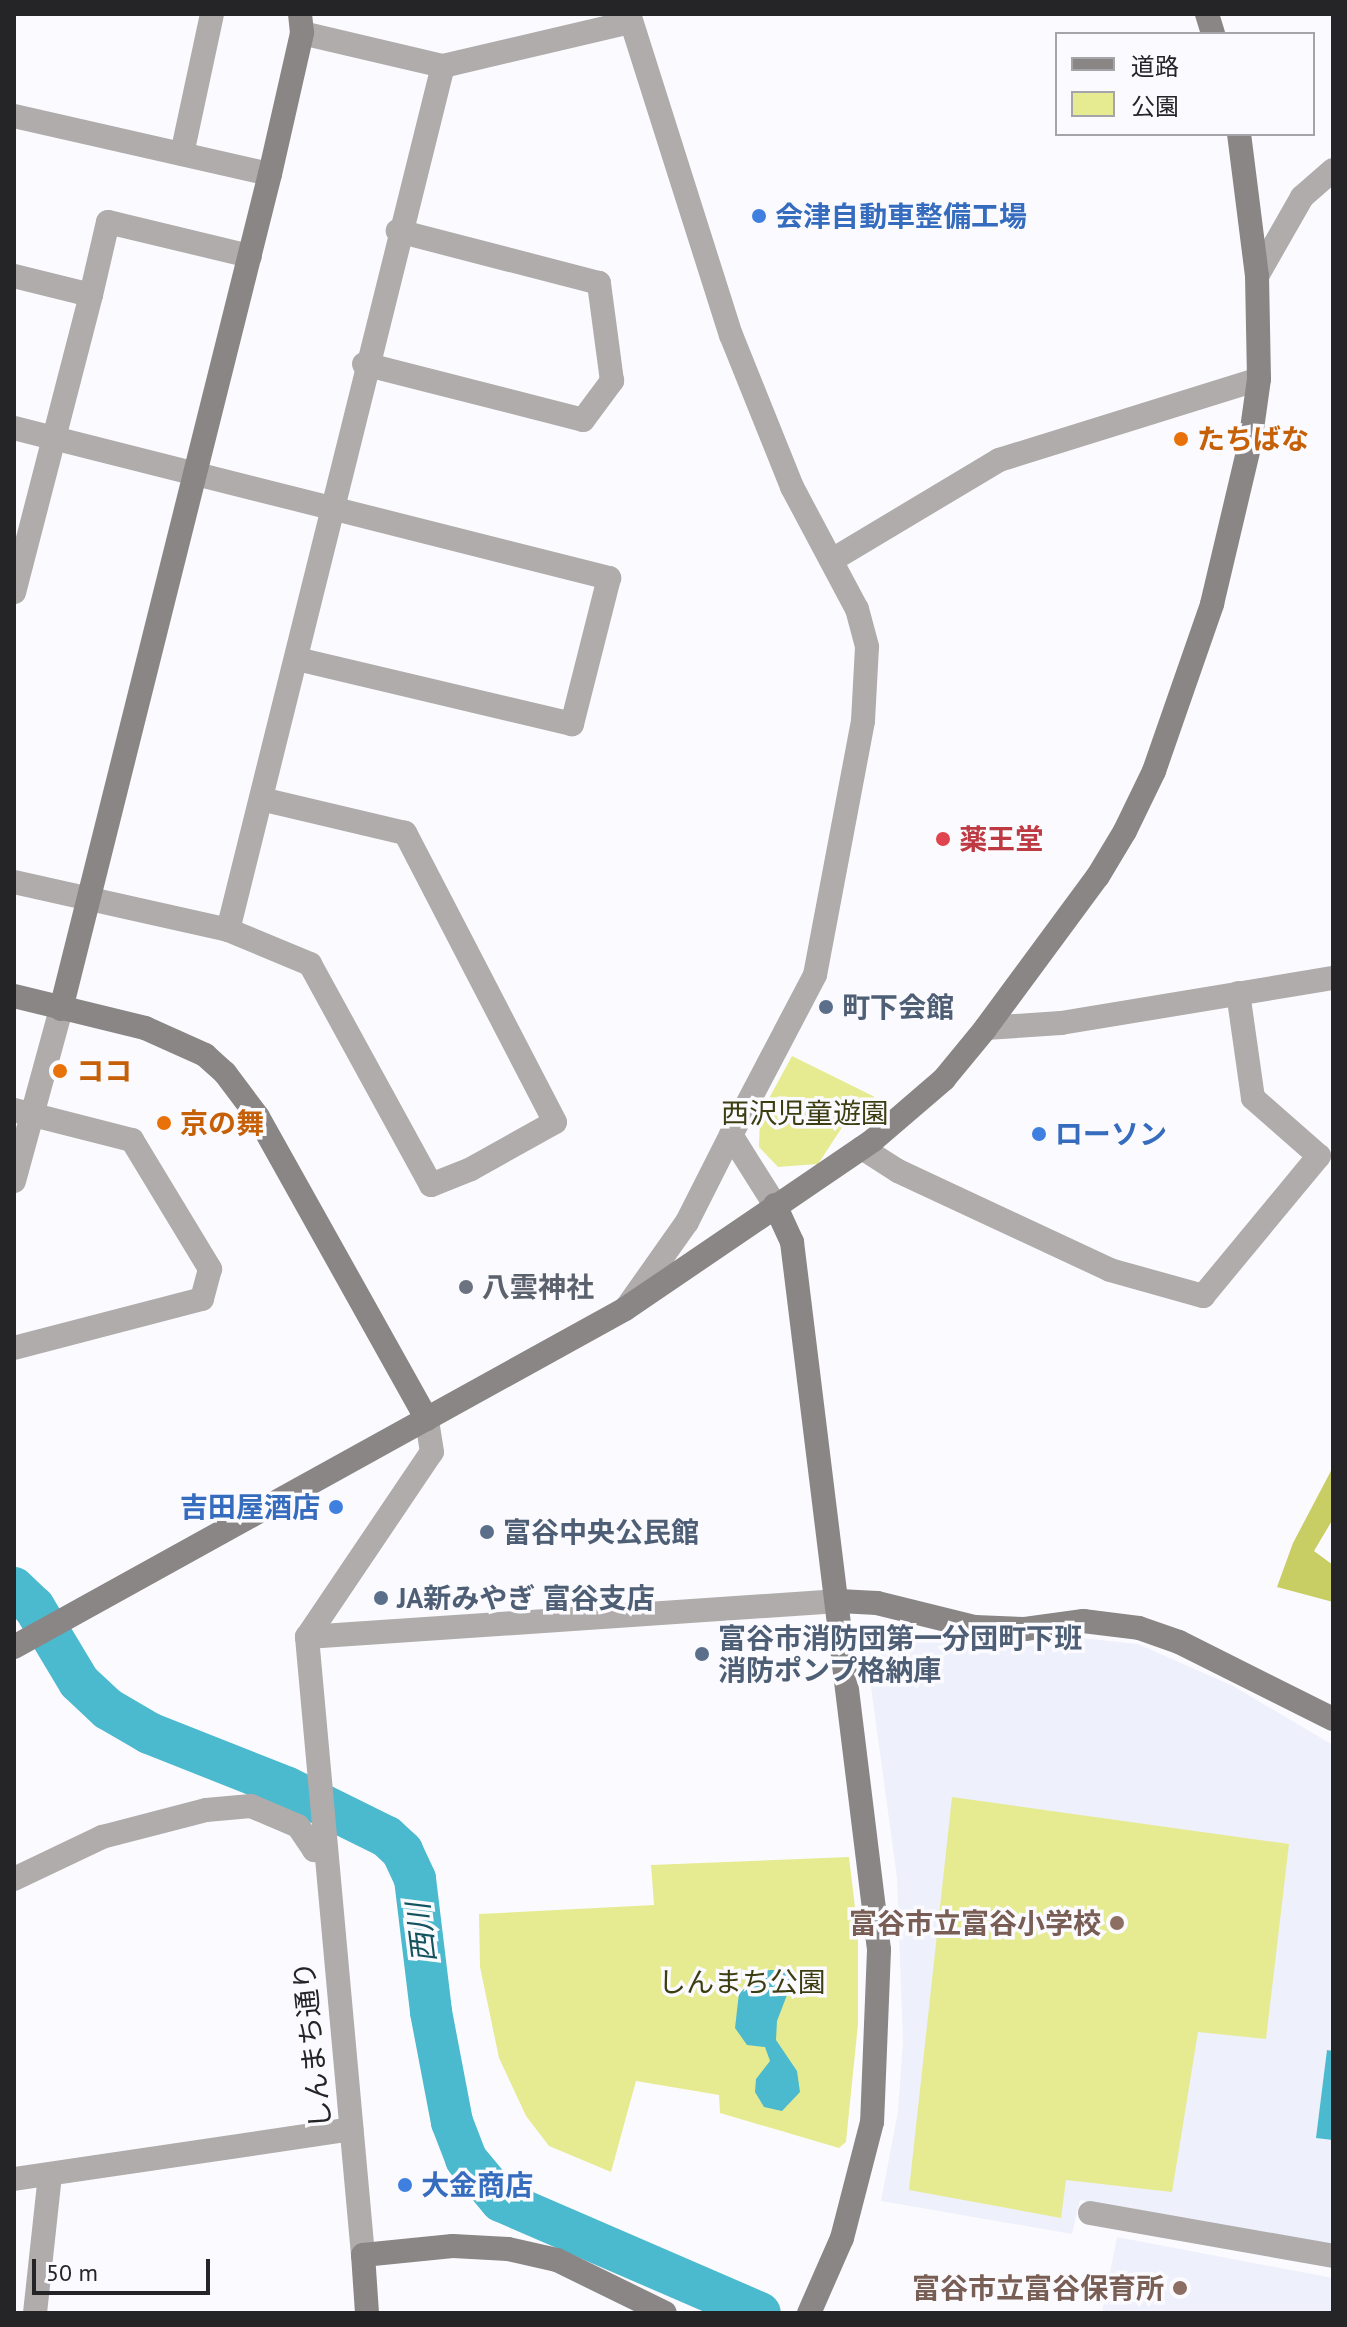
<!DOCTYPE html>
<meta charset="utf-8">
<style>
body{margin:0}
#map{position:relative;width:1347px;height:2327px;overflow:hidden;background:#fbfbff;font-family:"PT Sans","Noto Sans JP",sans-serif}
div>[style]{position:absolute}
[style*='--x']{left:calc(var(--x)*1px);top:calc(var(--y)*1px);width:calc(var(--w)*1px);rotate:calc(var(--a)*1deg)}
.built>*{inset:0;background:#eef0fb}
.green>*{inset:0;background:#e6eb92}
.forest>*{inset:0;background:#c8cd64}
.water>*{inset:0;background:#4bb9ce}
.river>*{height:42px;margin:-21px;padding:0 21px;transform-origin:21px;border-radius:21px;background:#4bb9ce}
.street>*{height:24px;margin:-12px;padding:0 12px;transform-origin:12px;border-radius:12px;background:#afacab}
.secondary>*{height:24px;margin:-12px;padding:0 12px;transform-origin:12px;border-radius:12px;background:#8a8685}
.dots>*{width:22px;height:22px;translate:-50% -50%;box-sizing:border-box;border:4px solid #fbfbff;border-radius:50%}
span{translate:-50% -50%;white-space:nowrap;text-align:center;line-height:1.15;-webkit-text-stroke:7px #fbfbff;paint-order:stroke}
.shop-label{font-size:28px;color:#366cbe;font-weight:700}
.left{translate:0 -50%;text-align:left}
.right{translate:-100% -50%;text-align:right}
.food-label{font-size:28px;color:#c56008;font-weight:700}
.health-label{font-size:28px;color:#be3a42;font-weight:700}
.service-label{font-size:28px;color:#4e5e75;font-weight:700}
.park-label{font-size:28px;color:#3c3e12}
.worship-label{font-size:28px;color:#5b616d;font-weight:700}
.education-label{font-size:28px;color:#785e54;font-weight:700}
.street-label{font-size:28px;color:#252528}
.water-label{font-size:30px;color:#15545f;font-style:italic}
.frame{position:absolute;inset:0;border:16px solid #252528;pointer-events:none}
.legend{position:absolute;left:1055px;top:32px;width:260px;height:104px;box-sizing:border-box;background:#fbfbff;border:2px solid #a5a5a9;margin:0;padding:10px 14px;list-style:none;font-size:24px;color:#252528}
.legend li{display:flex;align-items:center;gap:16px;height:40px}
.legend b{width:40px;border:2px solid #a5a5a9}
.scale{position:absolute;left:32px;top:2259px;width:178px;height:36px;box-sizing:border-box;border:4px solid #252528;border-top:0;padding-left:10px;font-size:24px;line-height:28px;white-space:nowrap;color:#252528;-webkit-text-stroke:6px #fbfbff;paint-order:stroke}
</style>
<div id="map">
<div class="built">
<i style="clip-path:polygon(883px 1627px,979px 1646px,1017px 1648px,1081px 1638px,1138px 1644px,1233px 1686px,1333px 1745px,1333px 2244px,1080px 2200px,1072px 2234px,881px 2201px,898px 2111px,903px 2042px,897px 1878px,865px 1643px)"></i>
<i style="clip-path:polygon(1117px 2237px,1333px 2278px,1333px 2313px,1102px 2313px)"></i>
</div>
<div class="green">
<i style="clip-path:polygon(792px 1056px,875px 1097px,845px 1123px,818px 1164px,778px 1167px,759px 1147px,760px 1115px)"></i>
<i style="clip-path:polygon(952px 1797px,1289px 1844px,1266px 2039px,1198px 2032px,1172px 2192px,1066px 2180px,1061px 2218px,909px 2190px)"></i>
<i style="clip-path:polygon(849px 1857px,858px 1932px,858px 2024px,846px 2142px,839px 2148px,720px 2113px,719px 2095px,636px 2081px,611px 2172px,549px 2146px,526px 2116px,499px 2058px,480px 1967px,479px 1914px,654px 1905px,651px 1865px)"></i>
</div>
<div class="forest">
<i style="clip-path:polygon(1333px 1467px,1333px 1519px,1314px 1551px,1333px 1565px,1333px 1602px,1277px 1587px,1293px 1543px)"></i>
</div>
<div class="water">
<i style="clip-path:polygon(769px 1970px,784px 1970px,792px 1982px,777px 2021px,776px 2040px,797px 2071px,800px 2092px,782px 2111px,764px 2107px,755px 2092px,756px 2079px,770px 2061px,765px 2047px,747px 2045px,735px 2028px,739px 1993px)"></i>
<i style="clip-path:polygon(1327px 2050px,1333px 2051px,1333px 2140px,1316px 2138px)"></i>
</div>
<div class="river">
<i style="--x:14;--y:1588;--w:28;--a:44"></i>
<i style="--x:34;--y:1607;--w:87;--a:59"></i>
<i style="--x:79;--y:1682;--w:40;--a:43"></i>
<i style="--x:108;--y:1709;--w:48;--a:30.3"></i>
<i style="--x:149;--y:1733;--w:149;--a:21.6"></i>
<i style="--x:288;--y:1788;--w:110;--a:26.3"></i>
<i style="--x:387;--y:1837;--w:21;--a:43"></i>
<i style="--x:402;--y:1851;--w:31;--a:65"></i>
<i style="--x:415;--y:1879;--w:134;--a:83.1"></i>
<i style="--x:431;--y:2012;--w:112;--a:79.2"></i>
<i style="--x:452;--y:2122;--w:40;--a:69"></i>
<i style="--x:466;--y:2159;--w:55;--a:50.2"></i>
<i style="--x:501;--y:2201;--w:282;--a:23.4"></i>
</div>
<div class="street">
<i style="--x:629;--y:14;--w:337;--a:72.4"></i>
<i style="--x:731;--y:335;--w:164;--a:68.1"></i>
<i style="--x:792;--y:487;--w:138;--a:62"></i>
<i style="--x:857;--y:609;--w:39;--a:75"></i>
<i style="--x:867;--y:647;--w:74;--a:93.1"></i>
<i style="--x:863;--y:721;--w:258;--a:100.7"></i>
<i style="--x:815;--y:975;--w:181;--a:117.7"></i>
<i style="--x:731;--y:1135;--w:83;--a:57.8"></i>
<i style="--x:302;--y:33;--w:145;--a:13.2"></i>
<i style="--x:443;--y:66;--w:192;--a:-13.2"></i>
<i style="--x:14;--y:116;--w:262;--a:12.8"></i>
<i style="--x:182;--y:154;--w:143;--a:-77.9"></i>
<i style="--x:14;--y:276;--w:79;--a:13.9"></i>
<i style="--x:91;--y:295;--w:307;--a:104.5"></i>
<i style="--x:1257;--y:276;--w:91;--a:-60.3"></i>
<i style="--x:1302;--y:197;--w:41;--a:-41.1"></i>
<i style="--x:91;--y:295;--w:75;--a:-76.9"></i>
<i style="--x:108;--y:222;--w:146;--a:13.5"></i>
<i style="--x:364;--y:364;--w:226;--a:14.3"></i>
<i style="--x:583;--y:420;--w:49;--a:-53.4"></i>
<i style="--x:612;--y:381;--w:99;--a:-97.6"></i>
<i style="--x:599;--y:283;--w:208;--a:-165.5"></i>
<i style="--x:14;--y:428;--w:614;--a:14.15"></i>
<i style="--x:609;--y:578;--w:151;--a:104.2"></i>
<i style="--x:572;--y:724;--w:283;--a:-166.7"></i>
<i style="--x:832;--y:560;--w:195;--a:-30.9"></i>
<i style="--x:999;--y:460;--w:272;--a:-17.3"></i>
<i style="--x:14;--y:882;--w:219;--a:12.6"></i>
<i style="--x:228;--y:930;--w:89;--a:22.5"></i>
<i style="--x:310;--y:964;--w:252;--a:61.3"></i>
<i style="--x:431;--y:1185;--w:43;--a:-21.8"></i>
<i style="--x:471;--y:1169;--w:96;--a:-29.2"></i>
<i style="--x:555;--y:1122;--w:326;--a:-117.4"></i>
<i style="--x:405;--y:833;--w:148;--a:-166.7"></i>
<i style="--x:228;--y:930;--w:890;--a:-76.03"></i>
<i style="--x:986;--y:1028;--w:75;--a:-3.8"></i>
<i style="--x:1061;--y:1023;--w:276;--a:-9.4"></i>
<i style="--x:14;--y:1110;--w:122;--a:14.3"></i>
<i style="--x:132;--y:1140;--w:151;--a:58.8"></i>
<i style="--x:210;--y:1269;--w:31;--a:105"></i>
<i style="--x:202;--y:1299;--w:194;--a:165.4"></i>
<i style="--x:862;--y:1148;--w:43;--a:32.6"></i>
<i style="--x:898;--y:1171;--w:234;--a:25"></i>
<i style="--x:1110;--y:1270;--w:97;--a:15.6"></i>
<i style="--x:1203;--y:1296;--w:182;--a:-50.4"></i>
<i style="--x:1319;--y:1156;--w:88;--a:-138.7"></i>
<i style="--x:1253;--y:1098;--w:106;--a:-98.1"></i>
<i style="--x:14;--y:1181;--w:178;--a:-74.7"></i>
<i style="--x:627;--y:1307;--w:104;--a:-54.8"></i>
<i style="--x:687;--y:1222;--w:97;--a:-63.2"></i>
<i style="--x:307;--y:1637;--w:533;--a:-3.87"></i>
<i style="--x:14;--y:1879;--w:98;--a:-25.5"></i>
<i style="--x:102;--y:1837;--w:107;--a:-14.6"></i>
<i style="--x:206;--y:1810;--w:45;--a:-5.1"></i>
<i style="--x:251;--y:1806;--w:51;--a:23.1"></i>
<i style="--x:298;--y:1826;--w:29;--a:56"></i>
<i style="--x:314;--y:1850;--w:9;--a:6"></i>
<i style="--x:14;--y:2179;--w:341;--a:-8.4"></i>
<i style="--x:1090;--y:2213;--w:247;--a:10"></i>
<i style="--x:363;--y:2255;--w:621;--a:-95.18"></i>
<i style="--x:307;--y:1637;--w:223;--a:-56"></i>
<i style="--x:432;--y:1452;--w:33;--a:-99"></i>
<i style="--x:35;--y:2313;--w:139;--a:-83.8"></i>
</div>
<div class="secondary">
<i style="--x:1207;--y:14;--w:21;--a:73"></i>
<i style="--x:14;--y:996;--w:135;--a:13.7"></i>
<i style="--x:145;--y:1028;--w:66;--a:24.2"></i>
<i style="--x:205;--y:1055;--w:27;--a:42"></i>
<i style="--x:225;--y:1073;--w:55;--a:53.1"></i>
<i style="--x:258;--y:1117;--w:346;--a:60.8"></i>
<i style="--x:61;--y:1009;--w:861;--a:-75.95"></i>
<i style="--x:270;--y:174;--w:145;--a:-77.2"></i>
<i style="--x:302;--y:33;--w:19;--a:-96"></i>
<i style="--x:775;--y:1205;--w:41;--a:65.3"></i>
<i style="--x:792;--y:1242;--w:713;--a:82.99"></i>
<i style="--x:879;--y:1950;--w:172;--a:92.3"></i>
<i style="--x:872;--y:2122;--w:120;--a:104.5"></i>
<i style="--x:842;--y:2238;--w:82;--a:113.7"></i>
<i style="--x:839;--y:1601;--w:38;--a:3"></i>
<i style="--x:877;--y:1603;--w:101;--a:13.8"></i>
<i style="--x:975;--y:1627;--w:50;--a:2.3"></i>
<i style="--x:1025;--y:1629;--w:59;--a:-7.9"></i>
<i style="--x:1083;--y:1621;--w:56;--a:7.1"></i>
<i style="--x:1139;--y:1628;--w:42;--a:19.3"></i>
<i style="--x:1179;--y:1642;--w:172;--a:26.6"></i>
<i style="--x:14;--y:1647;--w:698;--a:-28.95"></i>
<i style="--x:625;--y:1309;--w:299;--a:-34.2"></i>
<i style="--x:872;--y:1141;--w:95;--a:-40.7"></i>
<i style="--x:944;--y:1079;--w:65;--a:-50.6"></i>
<i style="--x:985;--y:1029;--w:190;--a:-53.6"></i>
<i style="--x:1098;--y:876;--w:52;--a:-59"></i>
<i style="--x:1125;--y:831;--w:67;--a:-64.2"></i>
<i style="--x:1154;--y:771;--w:177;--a:-70.8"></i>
<i style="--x:1212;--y:604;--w:165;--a:-76.7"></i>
<i style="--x:1250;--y:443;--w:65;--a:-82"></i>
<i style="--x:1259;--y:379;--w:103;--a:-91.1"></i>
<i style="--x:1257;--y:276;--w:143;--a:-97.2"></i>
<i style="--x:367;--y:2313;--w:58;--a:-93.9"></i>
<i style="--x:363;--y:2255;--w:90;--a:-5.7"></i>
<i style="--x:453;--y:2246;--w:55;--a:3.1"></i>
<i style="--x:508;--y:2249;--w:50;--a:12.7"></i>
<i style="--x:557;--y:2260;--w:120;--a:26.1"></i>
</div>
<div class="dots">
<i style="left:759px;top:216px;background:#3f7fe0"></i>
<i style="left:1181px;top:439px;background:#e8710a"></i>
<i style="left:943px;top:839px;background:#e0444e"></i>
<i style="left:826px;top:1007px;background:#5c6f8a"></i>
<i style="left:60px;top:1071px;background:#e8710a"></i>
<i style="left:164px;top:1123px;background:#e8710a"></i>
<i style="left:1039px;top:1134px;background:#3f7fe0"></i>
<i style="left:466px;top:1287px;background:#6b7280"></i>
<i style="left:336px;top:1507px;background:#3f7fe0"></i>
<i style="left:487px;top:1532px;background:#5c6f8a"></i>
<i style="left:381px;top:1598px;background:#5c6f8a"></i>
<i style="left:702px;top:1654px;background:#5c6f8a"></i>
<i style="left:1117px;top:1923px;background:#8d6e63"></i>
<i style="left:405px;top:2185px;background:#3f7fe0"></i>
<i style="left:1180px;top:2288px;background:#8d6e63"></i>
</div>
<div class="shop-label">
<span class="left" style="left:775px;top:216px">会津自動車整備工場</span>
<span class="left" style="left:1055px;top:1134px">ローソン</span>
<span class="right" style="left:320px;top:1507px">吉田屋酒店</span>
<span class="left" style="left:421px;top:2185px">大金商店</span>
</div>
<div class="food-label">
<span class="left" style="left:1197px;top:439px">たちばな</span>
<span class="left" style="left:76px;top:1071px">ココ</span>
<span class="left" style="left:180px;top:1123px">京の舞</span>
</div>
<div class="health-label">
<span class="left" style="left:959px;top:839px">薬王堂</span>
</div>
<div class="service-label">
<span class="left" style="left:842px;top:1007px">町下会館</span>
<span class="left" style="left:503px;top:1532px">富谷中央公民館</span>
<span class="left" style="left:397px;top:1598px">JA新みやぎ 富谷支店</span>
<span class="left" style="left:718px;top:1654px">富谷市消防団第一分団町下班<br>消防ポンプ格納庫</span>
</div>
<div class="park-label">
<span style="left:805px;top:1113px">西沢児童遊園</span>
<span style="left:742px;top:1982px">しんまち公園</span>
</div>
<div class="worship-label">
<span class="left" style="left:482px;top:1287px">八雲神社</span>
</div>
<div class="education-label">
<span class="right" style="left:1101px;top:1923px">富谷市立富谷小学校</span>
<span class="right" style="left:1164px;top:2288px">富谷市立富谷保育所</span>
</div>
<div class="street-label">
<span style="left:312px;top:2045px;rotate:-96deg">しんまち通り</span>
</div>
<div class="water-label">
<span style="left:421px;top:1933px;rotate:-97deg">西川</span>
</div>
<div class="frame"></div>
<ul class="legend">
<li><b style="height:10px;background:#8a8685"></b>道路</li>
<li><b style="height:22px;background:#e6eb92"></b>公園</li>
</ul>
<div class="scale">50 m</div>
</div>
